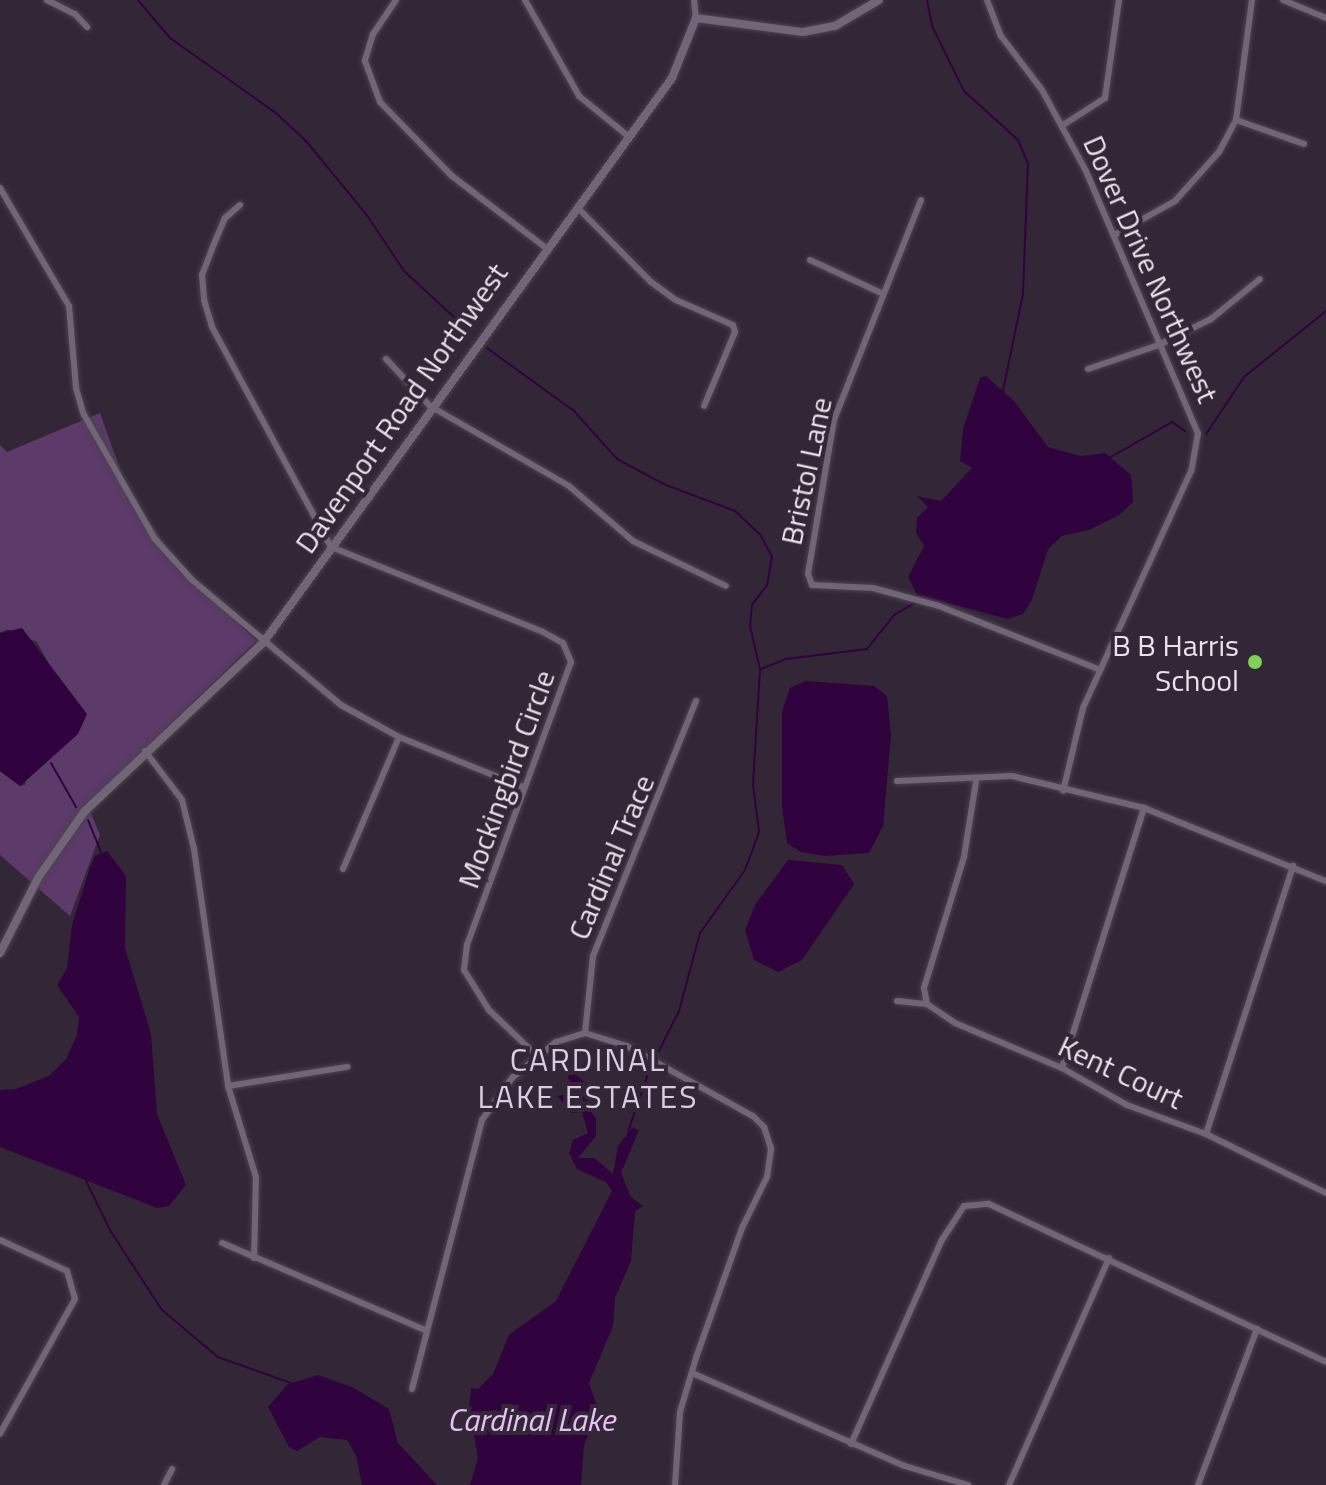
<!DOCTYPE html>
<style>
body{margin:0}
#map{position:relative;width:1326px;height:1485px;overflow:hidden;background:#332737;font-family:"Titillium Web",sans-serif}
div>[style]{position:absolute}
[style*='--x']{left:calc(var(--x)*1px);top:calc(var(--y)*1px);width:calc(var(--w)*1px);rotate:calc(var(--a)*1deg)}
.green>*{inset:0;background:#5c3a69}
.water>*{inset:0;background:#30023e}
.stream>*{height:2px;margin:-1px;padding:0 1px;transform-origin:1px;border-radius:1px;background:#30023e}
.roads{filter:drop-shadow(0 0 2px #4c424f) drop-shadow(0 0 2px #4c424f)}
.minor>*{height:6px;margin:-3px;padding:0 3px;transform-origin:3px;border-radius:3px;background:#726578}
.tertiary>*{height:8px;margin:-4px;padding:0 4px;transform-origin:4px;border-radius:4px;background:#726578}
.dots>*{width:22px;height:22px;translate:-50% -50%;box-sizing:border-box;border:4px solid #332737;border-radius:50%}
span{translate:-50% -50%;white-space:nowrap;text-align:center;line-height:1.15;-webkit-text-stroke:8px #332737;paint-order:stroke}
.street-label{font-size:30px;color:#e9e2ec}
.poi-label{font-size:30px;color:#e9e2ec}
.right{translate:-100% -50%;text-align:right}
.neighbourhood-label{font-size:32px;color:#dbcce1;letter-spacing:2px}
.water-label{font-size:32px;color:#e7c0f6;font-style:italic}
</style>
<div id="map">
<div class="green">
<i style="clip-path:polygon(100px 413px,127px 489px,175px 560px,256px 641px,87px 804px,100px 835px,70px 916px,0 855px,0 771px,20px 786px,25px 785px,51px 668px,37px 642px,7px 629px,0 633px,0 445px,7px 452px)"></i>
</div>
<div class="water">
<i style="clip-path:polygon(986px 376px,1014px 401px,1048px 447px,1081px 456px,1105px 453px,1130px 474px,1132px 482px,1133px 502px,1119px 515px,1089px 530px,1062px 536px,1048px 549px,1032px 600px,1023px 614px,1008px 619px,917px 595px,908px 577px,924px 546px,916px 533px,917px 518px,928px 507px,917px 496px,941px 501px,972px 468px,960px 461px,963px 429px,980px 378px)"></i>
<i style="clip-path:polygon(22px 628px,87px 714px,78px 734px,20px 786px,0 771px,0 633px)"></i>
<i style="clip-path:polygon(806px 681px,874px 686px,887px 696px,891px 735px,883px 826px,869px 853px,825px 856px,801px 852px,787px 843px,782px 806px,782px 712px,790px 688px)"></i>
<i style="clip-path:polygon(107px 851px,126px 876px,125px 948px,151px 1034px,157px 1114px,186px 1185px,169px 1206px,157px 1208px,0 1147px,0 1090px,16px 1089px,49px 1076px,66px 1059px,77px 1035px,79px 1017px,57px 985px,67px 968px,72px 925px,89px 870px,95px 856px)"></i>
<i style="clip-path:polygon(788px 860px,842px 865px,854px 884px,802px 960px,778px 972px,754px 960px,745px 930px,755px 905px)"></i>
<i style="clip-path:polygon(570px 1070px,587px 1084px,588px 1108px,596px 1118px,596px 1136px,578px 1158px,594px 1158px,613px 1174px,618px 1146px,632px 1128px,639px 1130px,621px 1173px,631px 1197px,643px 1206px,635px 1211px,631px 1261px,615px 1298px,613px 1326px,589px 1383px,598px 1409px,584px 1445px,581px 1485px,470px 1485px,478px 1458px,469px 1409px,471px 1388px,478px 1389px,493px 1374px,509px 1335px,556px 1301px,612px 1191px,606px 1182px,577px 1169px,569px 1153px,573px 1140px,588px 1133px,582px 1112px,572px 1113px,557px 1096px,578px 1092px,568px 1078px)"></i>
<i style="clip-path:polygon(318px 1375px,352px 1387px,389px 1409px,398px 1443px,437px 1485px,362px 1485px,356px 1455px,347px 1440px,320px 1437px,297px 1451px,289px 1447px,268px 1407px,288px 1384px)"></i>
</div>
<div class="stream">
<i style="--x:138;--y:0;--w:50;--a:49.9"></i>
<i style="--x:170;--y:38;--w:130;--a:35.3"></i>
<i style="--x:276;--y:113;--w:41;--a:43"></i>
<i style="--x:306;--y:141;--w:94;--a:50.6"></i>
<i style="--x:366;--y:214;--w:69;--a:56.3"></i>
<i style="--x:404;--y:271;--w:88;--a:42.7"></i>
<i style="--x:927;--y:0;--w:26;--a:79"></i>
<i style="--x:932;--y:26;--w:72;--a:63.8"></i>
<i style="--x:964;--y:91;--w:73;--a:42.2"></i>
<i style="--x:1018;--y:140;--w:25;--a:67"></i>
<i style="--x:1028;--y:163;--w:131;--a:92.2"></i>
<i style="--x:1023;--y:294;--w:99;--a:101.7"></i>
<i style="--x:487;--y:348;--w:107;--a:35.9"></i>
<i style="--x:574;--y:411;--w:64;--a:48.1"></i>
<i style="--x:617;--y:459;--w:55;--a:28"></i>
<i style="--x:666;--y:485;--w:74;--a:20.6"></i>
<i style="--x:735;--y:511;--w:34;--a:43"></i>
<i style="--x:760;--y:534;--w:26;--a:62"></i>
<i style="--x:772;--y:557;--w:28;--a:100"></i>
<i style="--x:767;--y:585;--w:25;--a:127"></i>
<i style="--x:752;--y:605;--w:21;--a:95"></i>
<i style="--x:750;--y:626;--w:44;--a:76.9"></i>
<i style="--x:760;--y:669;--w:115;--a:93.5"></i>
<i style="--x:753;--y:784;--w:48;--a:82.9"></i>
<i style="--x:759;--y:832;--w:40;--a:110.2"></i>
<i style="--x:745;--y:870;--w:77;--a:125.5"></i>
<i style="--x:700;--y:933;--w:81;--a:105.1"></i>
<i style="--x:679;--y:1011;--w:45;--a:116.6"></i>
<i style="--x:1206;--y:434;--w:69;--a:-56.3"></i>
<i style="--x:1244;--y:377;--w:105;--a:-38.8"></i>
<i style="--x:1109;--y:458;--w:73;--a:-29.7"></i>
<i style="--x:1172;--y:422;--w:16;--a:35"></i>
<i style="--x:761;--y:669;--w:27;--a:-22"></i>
<i style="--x:786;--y:659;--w:82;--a:-7"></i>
<i style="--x:867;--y:649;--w:43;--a:-51.5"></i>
<i style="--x:894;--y:615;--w:24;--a:-30"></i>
<i style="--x:915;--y:603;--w:9;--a:-72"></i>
<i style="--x:51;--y:763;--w:51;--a:60.4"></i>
<i style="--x:88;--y:820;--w:35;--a:68"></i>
<i style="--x:628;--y:1132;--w:71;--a:-71.1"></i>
<i style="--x:86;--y:1181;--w:57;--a:63.9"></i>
<i style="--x:111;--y:1232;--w:93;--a:56.8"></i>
<i style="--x:162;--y:1310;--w:73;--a:40"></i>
<i style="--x:218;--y:1357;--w:77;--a:19.6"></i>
</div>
<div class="roads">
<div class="minor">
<i style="--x:47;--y:0;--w:31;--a:27"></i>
<i style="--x:75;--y:14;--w:18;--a:47"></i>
<i style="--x:396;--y:0;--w:41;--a:124.1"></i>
<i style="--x:373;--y:34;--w:28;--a:107"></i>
<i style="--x:365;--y:61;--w:44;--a:69.9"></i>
<i style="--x:380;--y:102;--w:103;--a:45.8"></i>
<i style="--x:452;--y:176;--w:117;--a:37.4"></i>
<i style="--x:525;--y:0;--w:110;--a:60.6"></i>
<i style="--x:579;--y:96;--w:63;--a:39.2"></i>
<i style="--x:694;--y:0;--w:18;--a:84"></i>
<i style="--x:987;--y:0;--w:39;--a:69"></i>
<i style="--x:1001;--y:36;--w:68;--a:52.8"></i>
<i style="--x:1042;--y:90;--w:92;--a:61.5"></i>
<i style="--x:1086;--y:171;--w:285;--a:66.9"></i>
<i style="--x:1198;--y:433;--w:39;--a:100"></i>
<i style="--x:1191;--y:471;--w:260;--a:114.5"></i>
<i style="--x:1083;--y:708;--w:85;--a:103.5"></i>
<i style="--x:1283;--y:0;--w:47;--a:22.7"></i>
<i style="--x:1236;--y:120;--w:72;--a:19.4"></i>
<i style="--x:1063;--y:125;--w:50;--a:-32.7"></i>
<i style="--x:1105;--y:98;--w:99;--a:-81.9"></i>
<i style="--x:0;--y:188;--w:137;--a:59.7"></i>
<i style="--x:69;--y:306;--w:82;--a:85.1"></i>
<i style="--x:76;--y:388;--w:26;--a:74"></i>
<i style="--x:83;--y:413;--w:145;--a:60.3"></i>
<i style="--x:155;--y:539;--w:55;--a:47.9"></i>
<i style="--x:192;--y:580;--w:194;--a:40"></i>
<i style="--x:341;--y:705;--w:66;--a:28.9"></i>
<i style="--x:399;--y:737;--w:134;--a:22"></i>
<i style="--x:921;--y:200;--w:237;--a:111.6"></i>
<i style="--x:834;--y:420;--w:156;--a:99.6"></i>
<i style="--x:808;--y:574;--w:12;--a:70"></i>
<i style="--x:812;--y:585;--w:61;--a:2.8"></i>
<i style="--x:873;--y:588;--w:68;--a:15.3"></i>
<i style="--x:939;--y:606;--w:171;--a:21.6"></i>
<i style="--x:240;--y:205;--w:20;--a:139"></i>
<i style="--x:225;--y:218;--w:34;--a:113"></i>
<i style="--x:212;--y:249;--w:28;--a:111"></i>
<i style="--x:202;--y:275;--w:25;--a:85"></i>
<i style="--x:204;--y:300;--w:28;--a:73"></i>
<i style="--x:212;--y:327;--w:250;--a:61.6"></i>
<i style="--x:331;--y:547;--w:228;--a:21.8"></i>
<i style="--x:543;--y:632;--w:23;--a:29"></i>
<i style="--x:563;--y:643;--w:21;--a:67"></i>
<i style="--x:571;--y:662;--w:302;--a:110.2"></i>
<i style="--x:467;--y:945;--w:25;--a:97"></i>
<i style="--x:464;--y:970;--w:47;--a:58"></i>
<i style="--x:489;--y:1010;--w:66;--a:43.8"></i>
<i style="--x:578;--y:208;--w:104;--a:45.4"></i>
<i style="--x:651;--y:282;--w:31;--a:36"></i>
<i style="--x:676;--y:300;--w:62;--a:23.7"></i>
<i style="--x:733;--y:325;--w:7;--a:74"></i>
<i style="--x:735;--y:332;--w:80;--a:112.7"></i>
<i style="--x:1116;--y:234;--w:68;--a:-29.2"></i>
<i style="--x:1175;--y:201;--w:66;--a:-48.1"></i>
<i style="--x:1219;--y:152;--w:36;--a:-62"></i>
<i style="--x:1236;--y:120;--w:121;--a:-82.4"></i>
<i style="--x:810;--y:260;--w:78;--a:24.9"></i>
<i style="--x:386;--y:359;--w:64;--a:46.9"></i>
<i style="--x:430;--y:406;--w:160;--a:29.9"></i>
<i style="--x:569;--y:486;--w:84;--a:40.7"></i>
<i style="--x:633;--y:541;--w:103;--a:25.8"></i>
<i style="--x:1088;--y:369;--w:75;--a:-18.7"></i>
<i style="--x:1159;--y:345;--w:58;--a:-26.6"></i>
<i style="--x:1211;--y:319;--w:63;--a:-39.2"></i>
<i style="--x:145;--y:751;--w:61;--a:52.9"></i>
<i style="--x:182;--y:800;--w:50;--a:76.2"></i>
<i style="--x:194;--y:849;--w:239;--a:81.8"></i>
<i style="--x:228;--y:1086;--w:95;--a:72.9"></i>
<i style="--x:256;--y:1177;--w:81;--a:91.4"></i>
<i style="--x:897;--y:781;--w:115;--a:-2.5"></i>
<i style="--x:1012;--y:776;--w:136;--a:13.6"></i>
<i style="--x:1144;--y:808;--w:196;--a:21.9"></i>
<i style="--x:343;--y:869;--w:143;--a:-67"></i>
<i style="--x:897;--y:1001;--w:30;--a:6"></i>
<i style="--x:927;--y:1004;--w:34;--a:34"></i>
<i style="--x:955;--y:1023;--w:116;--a:22.8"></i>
<i style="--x:1062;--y:1068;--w:75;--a:29.6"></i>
<i style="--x:1127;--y:1105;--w:84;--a:20.2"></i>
<i style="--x:1206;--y:1134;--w:134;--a:26.2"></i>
<i style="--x:927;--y:1004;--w:16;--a:-101"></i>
<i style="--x:924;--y:988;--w:137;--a:-73"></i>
<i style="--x:964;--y:857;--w:77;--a:-81"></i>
<i style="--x:585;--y:1033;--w:77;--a:-84.1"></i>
<i style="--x:593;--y:956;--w:275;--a:-68"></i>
<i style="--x:1062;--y:1068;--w:273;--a:-72.5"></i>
<i style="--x:228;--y:1086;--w:121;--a:-9.1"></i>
<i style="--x:1206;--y:1134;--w:282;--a:-72"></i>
<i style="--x:0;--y:1240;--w:74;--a:24.8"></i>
<i style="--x:67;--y:1271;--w:29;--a:74"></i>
<i style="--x:75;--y:1299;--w:154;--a:119.1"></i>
<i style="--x:222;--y:1243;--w:221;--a:23.2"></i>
<i style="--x:692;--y:1373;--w:232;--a:23.6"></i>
<i style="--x:905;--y:1466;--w:66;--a:16.8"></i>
<i style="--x:412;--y:1389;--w:278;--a:-75.4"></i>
<i style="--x:482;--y:1120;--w:52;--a:-54.5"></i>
<i style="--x:512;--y:1078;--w:57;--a:-39.3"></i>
<i style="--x:556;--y:1042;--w:30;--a:-17"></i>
<i style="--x:585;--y:1033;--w:44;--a:17.2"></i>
<i style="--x:627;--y:1046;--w:144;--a:29.1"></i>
<i style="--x:753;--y:1116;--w:16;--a:45"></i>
<i style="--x:764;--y:1127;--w:23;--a:72"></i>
<i style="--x:771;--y:1149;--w:28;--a:98"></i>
<i style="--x:767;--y:1177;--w:57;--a:116.1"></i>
<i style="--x:742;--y:1228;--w:138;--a:109.5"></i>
<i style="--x:696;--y:1358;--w:56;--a:106.5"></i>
<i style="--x:680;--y:1412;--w:73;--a:93.9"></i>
<i style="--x:851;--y:1444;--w:223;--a:-66"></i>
<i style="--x:942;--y:1240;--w:40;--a:-57.1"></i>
<i style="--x:964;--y:1206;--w:25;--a:-5"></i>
<i style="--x:989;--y:1204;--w:372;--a:25.1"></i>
<i style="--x:164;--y:1485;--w:18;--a:-63"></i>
<i style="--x:1009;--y:1485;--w:248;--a:-66.2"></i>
<i style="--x:1198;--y:1485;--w:167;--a:-69.3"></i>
</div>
<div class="tertiary">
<i style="--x:0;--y:953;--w:84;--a:-63.1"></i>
<i style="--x:38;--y:878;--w:80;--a:-55.1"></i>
<i style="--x:84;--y:812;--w:246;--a:-43.4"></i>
<i style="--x:263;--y:643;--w:697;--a:-54.1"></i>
<i style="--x:672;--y:78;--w:65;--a:-68.2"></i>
<i style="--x:696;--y:18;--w:108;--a:7.5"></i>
<i style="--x:803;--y:32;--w:33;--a:-11"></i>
<i style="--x:835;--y:26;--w:51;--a:-30.6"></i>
</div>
</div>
<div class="dots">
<i style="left:1255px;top:662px;background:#7ed153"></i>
</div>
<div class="street-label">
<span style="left:1151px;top:269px;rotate:66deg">Dover Drive Northwest</span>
<span style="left:401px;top:408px;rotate:-55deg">Davenport Road Northwest</span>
<span style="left:806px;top:471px;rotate:-78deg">Bristol Lane</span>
<span style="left:506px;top:779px;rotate:-70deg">Mockingbird Circle</span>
<span style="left:611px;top:857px;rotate:-67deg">Cardinal Trace</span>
<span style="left:1121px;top:1072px;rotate:25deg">Kent Court</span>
</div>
<div class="poi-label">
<span class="right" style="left:1239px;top:662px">B B Harris<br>School</span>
</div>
<div class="neighbourhood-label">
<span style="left:588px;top:1078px">CARDINAL<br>LAKE ESTATES</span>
</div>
<div class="water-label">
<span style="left:531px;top:1419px">Cardinal Lake</span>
</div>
</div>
